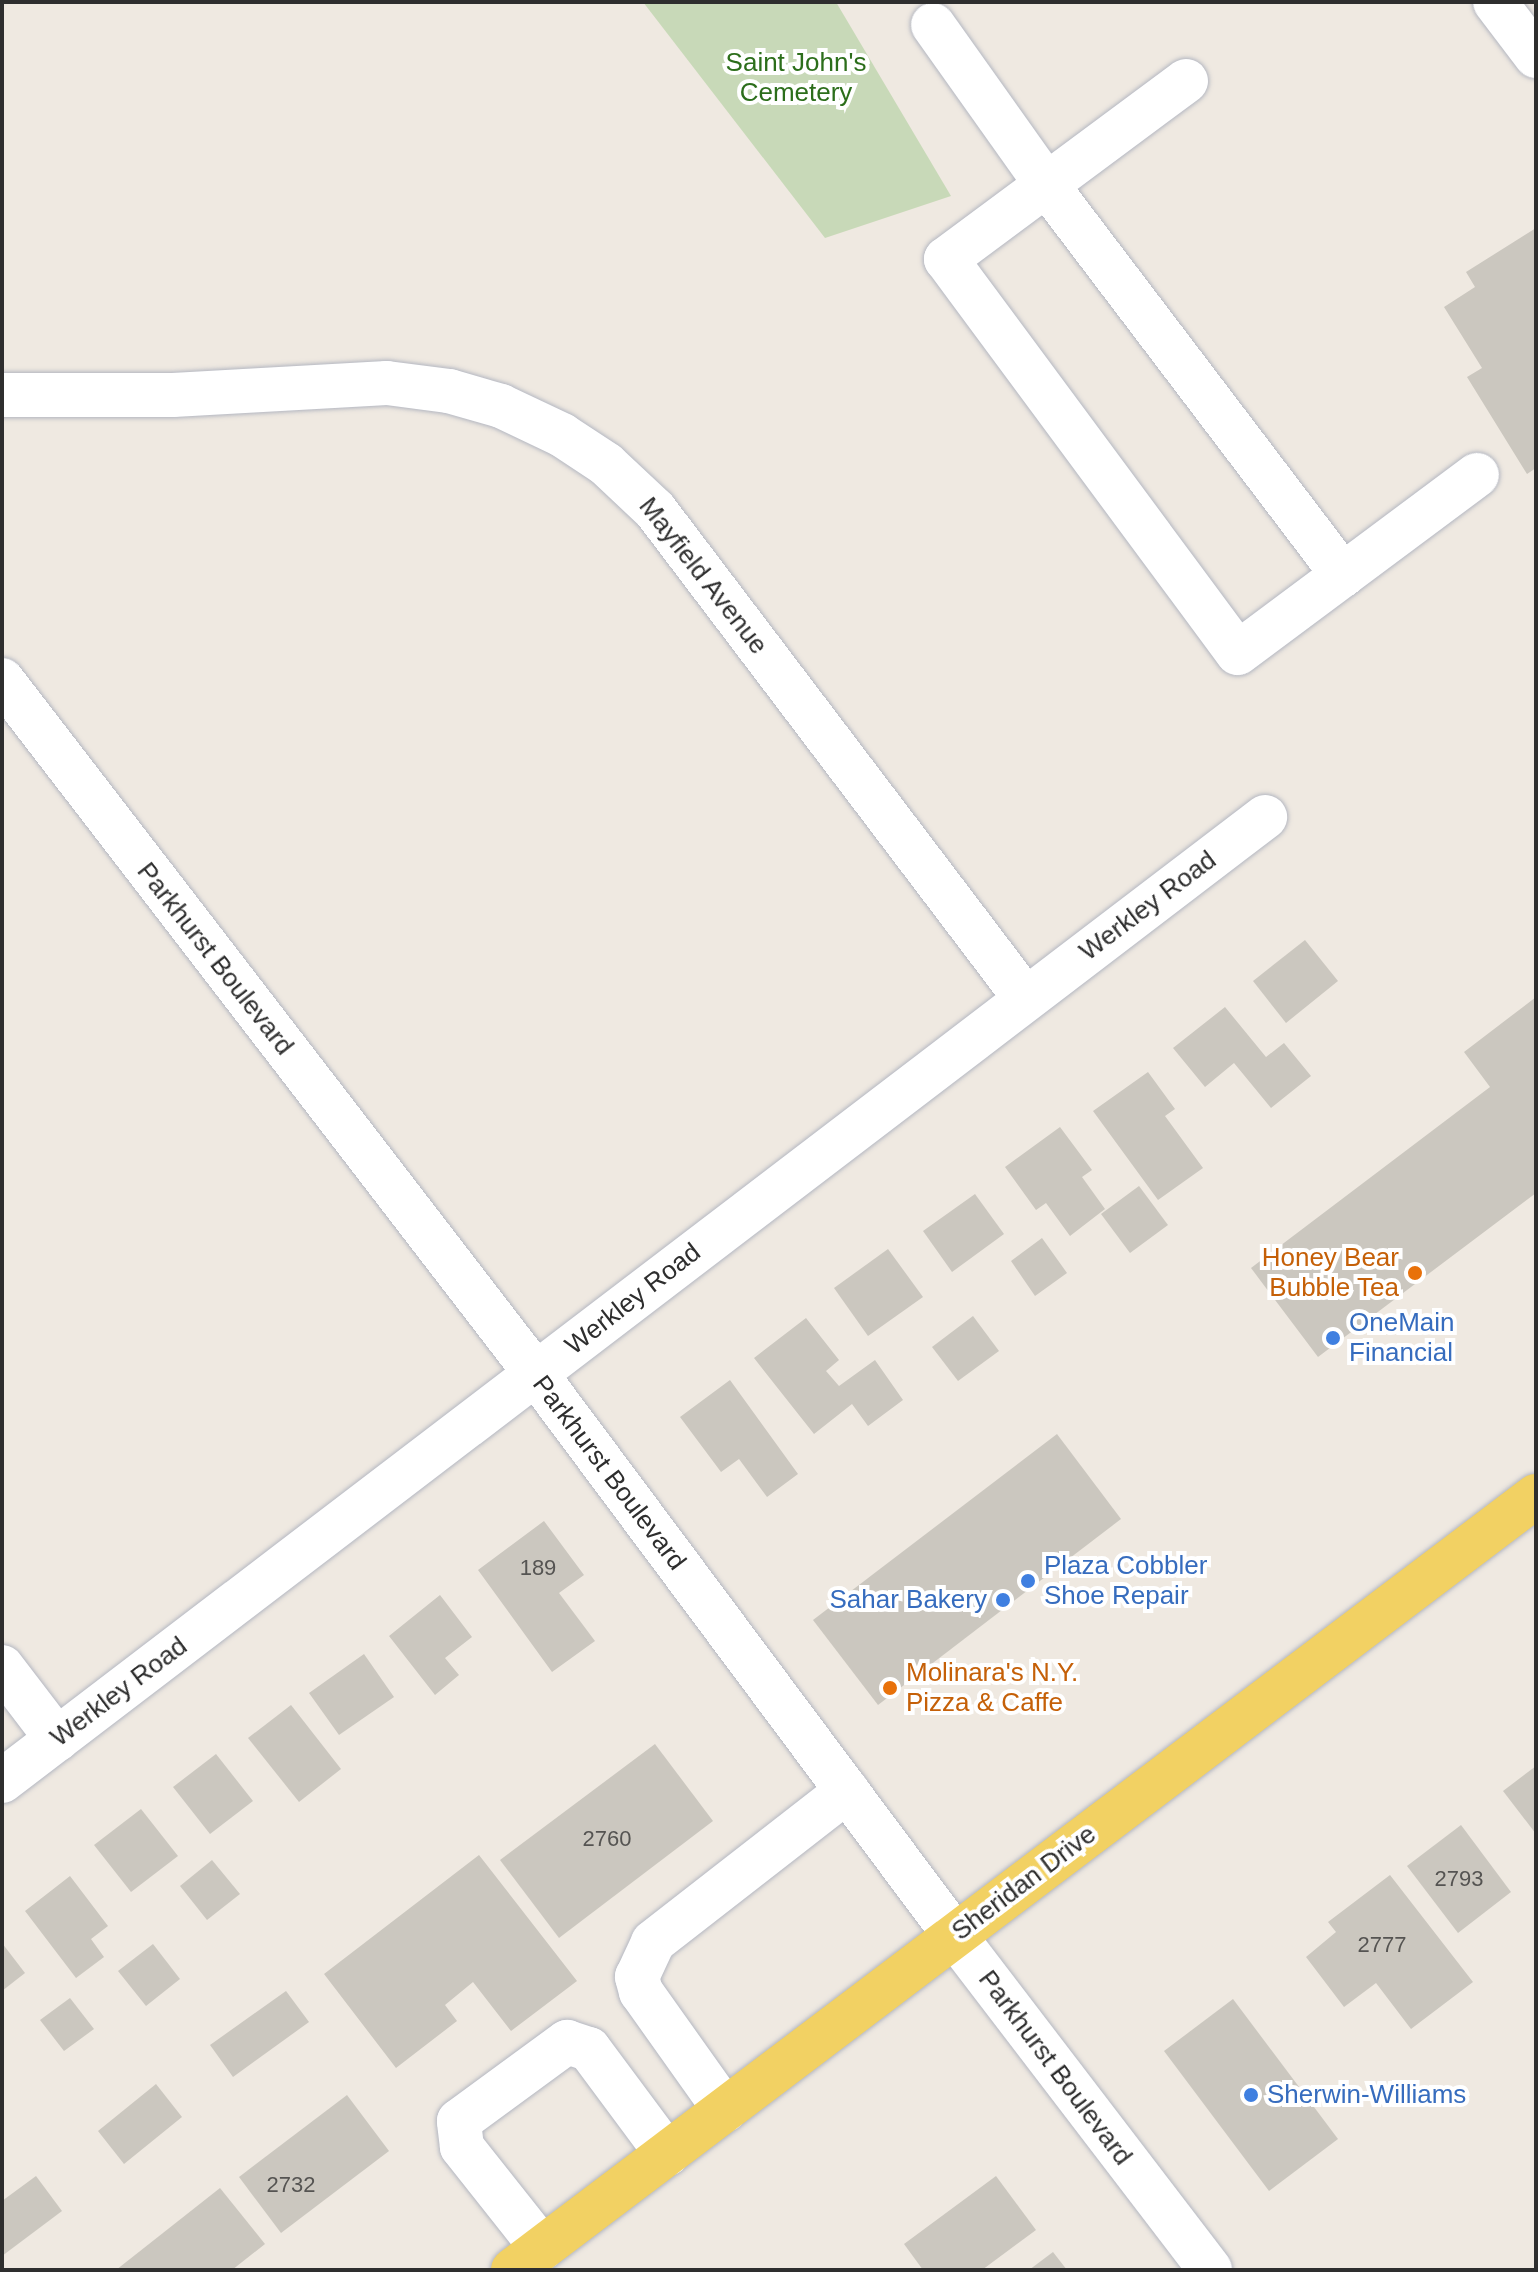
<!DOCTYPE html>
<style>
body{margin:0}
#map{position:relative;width:1538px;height:2272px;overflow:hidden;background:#efe9e1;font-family:Helvetica,sans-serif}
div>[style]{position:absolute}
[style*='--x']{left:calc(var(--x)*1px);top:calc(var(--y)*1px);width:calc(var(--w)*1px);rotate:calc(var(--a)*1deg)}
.cemetery>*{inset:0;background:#c8d9b8}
.building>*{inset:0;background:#cbc7bf}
.roads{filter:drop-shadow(0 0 2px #b4b7c1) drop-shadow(0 0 2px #b4b7c1)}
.minor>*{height:44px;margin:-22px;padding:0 22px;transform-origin:22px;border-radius:22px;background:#fff}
.major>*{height:44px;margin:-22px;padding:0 22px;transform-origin:22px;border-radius:22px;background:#f2d163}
.dots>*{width:22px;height:22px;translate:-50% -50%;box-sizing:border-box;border:4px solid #fff;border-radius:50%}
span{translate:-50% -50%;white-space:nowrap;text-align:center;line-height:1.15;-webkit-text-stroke:8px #fff;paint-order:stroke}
.number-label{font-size:22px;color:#555452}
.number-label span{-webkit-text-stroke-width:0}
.park-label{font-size:26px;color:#2c6e1b}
.street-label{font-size:26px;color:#2e2e2e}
.food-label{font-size:26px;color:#c56008}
.right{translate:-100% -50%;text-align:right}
.left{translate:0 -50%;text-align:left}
.shop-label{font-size:26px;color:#366cbe}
.frame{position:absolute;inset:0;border:4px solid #2e2e2e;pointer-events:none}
</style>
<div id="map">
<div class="cemetery">
<i style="clip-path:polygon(643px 2px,836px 2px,951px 196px,825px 238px)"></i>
</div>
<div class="building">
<i style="clip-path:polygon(1536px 228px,1536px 468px,1527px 474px,1467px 377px,1482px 368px,1444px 307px,1475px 287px,1466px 272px)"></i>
<i style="clip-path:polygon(1305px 940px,1338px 981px,1286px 1023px,1253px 981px)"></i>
<i style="clip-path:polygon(1536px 997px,1536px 1193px,1318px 1357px,1251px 1268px,1490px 1087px,1464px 1052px)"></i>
<i style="clip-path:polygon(1225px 1007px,1266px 1057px,1284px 1043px,1311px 1076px,1271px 1108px,1234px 1063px,1205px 1087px,1173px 1048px)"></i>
<i style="clip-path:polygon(1148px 1072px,1175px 1109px,1165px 1116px,1203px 1168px,1158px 1200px,1093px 1111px)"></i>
<i style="clip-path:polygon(1060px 1127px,1092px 1170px,1082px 1177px,1105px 1209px,1070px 1236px,1046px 1203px,1036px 1210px,1005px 1167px)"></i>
<i style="clip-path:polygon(1139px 1186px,1168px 1225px,1130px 1253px,1101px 1214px)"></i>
<i style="clip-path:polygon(975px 1194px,1004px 1234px,952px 1272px,923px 1231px)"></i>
<i style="clip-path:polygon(1042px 1238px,1067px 1273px,1035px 1296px,1011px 1261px)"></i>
<i style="clip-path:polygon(888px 1249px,923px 1297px,868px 1336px,834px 1288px)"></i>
<i style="clip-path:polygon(973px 1316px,999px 1351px,958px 1381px,932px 1347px)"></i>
<i style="clip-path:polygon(806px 1318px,839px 1360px,826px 1371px,839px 1386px,875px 1360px,903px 1400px,868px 1426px,852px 1404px,814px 1434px,754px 1358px)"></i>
<i style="clip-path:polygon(730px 1380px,798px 1474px,767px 1497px,739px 1459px,721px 1472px,680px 1417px)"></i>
<i style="clip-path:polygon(1057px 1434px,1121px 1519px,878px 1705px,813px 1620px)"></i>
<i style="clip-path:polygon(544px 1521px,584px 1575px,559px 1593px,595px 1641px,552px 1672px,478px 1570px)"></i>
<i style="clip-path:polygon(440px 1595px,472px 1637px,445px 1658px,459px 1675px,435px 1695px,389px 1636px)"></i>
<i style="clip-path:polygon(364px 1654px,394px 1697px,339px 1735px,309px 1693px)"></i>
<i style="clip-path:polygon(291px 1705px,341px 1769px,299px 1802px,248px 1738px)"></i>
<i style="clip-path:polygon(655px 1744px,713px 1821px,559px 1938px,500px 1860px)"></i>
<i style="clip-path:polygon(216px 1754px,253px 1801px,210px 1834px,173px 1787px)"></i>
<i style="clip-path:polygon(1536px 1766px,1536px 1834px,1503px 1791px)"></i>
<i style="clip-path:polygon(141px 1809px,178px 1856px,131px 1892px,94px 1845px)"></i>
<i style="clip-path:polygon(1461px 1825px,1511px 1892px,1458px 1933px,1407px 1866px)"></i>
<i style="clip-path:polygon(479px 1855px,577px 1981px,511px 2031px,473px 1982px,445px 2005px,457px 2021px,396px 2068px,324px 1974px)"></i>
<i style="clip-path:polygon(212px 1860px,240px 1894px,207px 1920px,180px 1886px)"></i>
<i style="clip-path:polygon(1390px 1875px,1473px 1982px,1411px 2029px,1376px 1983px,1344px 2007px,1306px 1957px,1336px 1932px,1328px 1922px)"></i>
<i style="clip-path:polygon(70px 1876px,108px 1926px,91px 1939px,104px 1957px,76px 1978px,25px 1911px)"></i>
<i style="clip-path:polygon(2px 1943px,25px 1973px,2px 1991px)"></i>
<i style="clip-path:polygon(153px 1944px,180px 1979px,146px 2006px,118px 1971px)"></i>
<i style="clip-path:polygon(286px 1991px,309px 2022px,233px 2077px,210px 2045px)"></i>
<i style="clip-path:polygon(70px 1998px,94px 2029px,64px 2051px,40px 2020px)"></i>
<i style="clip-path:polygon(1233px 1999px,1338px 2139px,1269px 2191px,1164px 2051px)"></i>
<i style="clip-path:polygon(156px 2084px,182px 2117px,124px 2164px,98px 2131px)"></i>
<i style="clip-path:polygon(347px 2095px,389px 2151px,281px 2233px,239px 2177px)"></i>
<i style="clip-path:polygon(36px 2176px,62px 2211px,2px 2256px,2px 2201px)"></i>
<i style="clip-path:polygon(996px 2176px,1036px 2230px,982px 2270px,923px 2270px,904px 2244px)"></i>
<i style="clip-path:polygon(220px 2188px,265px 2244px,232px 2270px,116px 2270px)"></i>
<i style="clip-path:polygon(1053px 2252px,1067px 2270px,1029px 2270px)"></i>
</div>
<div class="roads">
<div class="minor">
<i style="--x:1495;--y:2;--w:68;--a:52.8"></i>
<i style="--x:933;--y:25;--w:195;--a:54.6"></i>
<i style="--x:1046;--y:184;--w:491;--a:52.8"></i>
<i style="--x:1186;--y:81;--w:299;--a:143.4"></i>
<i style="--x:946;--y:259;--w:490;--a:53.5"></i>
<i style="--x:1238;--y:653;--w:298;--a:-36.7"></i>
<i style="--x:2;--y:395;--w:171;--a:0"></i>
<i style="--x:173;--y:395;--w:214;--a:-3.2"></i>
<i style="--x:387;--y:383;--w:63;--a:7.4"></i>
<i style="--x:449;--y:391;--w:54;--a:16.1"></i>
<i style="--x:501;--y:406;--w:68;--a:25.4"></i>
<i style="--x:562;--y:435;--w:53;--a:33.4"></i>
<i style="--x:606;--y:464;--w:67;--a:43.2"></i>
<i style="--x:655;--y:510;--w:612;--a:52.83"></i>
<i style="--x:2;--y:680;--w:876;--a:52.42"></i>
<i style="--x:536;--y:1374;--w:701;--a:53.29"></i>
<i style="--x:955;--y:1936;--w:420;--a:52.6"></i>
<i style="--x:2;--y:1667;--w:91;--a:52.6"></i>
<i style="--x:2;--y:1781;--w:1589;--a:-37.35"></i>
<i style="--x:725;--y:2110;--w:145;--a:-125.4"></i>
<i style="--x:641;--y:1992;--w:16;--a:-105"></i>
<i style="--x:637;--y:1977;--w:38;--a:-65"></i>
<i style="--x:653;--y:1942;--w:246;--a:-37.9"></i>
<i style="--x:542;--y:2248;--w:129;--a:-128.4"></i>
<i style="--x:462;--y:2147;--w:26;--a:-97"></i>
<i style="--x:459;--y:2121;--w:134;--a:-36.2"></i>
<i style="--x:567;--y:2042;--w:23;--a:18"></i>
<i style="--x:589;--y:2049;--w:131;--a:53.4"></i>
</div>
<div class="major">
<i style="--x:513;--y:2270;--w:1283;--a:-37.11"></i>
</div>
</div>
<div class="dots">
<i style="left:1415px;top:1273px;background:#e8710a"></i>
<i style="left:1333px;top:1338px;background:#3f7fe0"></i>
<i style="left:1028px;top:1581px;background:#3f7fe0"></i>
<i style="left:1003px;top:1600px;background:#3f7fe0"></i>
<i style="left:890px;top:1688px;background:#e8710a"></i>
<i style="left:1251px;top:2095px;background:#3f7fe0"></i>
</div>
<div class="number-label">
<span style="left:538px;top:1568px">189</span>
<span style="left:607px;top:1839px">2760</span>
<span style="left:1459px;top:1879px">2793</span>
<span style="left:1382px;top:1945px">2777</span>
<span style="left:291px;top:2185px">2732</span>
</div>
<div class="park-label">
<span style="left:796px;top:78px">Saint John's<br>Cemetery</span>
</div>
<div class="street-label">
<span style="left:703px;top:576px;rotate:52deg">Mayfield Avenue</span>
<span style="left:1148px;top:906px;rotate:-37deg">Werkley Road</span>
<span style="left:215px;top:959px;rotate:52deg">Parkhurst Boulevard</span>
<span style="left:633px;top:1299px;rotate:-38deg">Werkley Road</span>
<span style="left:609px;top:1473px;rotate:53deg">Parkhurst Boulevard</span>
<span style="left:119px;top:1692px;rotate:-37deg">Werkley Road</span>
<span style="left:1024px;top:1883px;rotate:-37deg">Sheridan Drive</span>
<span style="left:1055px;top:2068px;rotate:53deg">Parkhurst Boulevard</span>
</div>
<div class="food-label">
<span class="right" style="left:1399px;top:1273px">Honey Bear<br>Bubble Tea</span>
<span class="left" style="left:906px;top:1688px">Molinara's N.Y.<br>Pizza &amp; Caffe</span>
</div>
<div class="shop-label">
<span class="left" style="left:1349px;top:1338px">OneMain<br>Financial</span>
<span class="left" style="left:1044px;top:1581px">Plaza Cobbler<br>Shoe Repair</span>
<span class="right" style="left:987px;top:1600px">Sahar Bakery</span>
<span class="left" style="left:1267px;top:2095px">Sherwin-Williams</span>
</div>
<div class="frame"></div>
</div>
